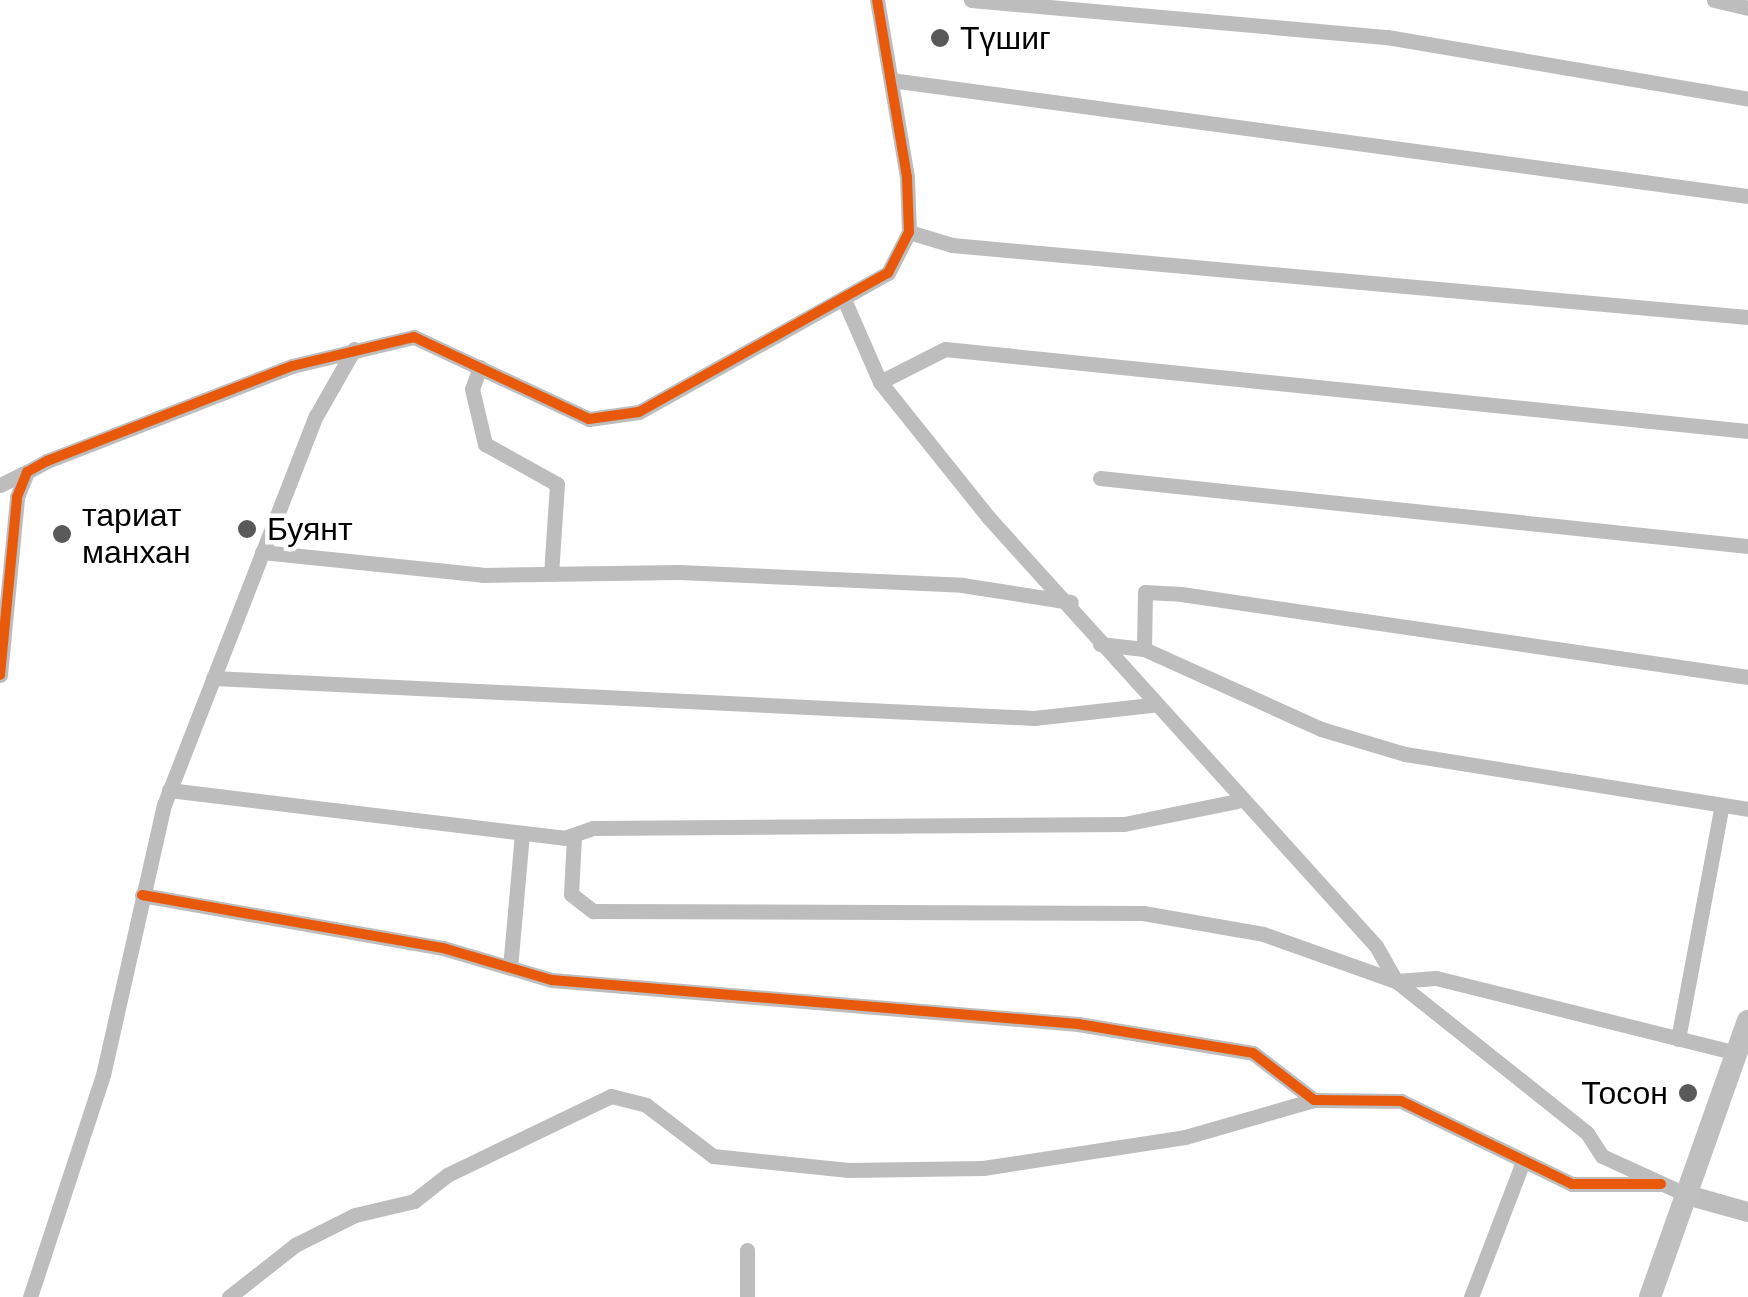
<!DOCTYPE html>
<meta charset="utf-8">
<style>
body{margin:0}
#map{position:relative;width:1748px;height:1297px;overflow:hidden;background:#fff;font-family:Helvetica,sans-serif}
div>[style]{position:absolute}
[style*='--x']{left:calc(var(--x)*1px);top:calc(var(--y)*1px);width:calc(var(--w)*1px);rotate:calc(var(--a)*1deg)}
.minor>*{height:15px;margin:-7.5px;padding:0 7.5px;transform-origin:7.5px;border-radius:7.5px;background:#bdbdbd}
.tertiary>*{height:20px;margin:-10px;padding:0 10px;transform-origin:10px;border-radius:10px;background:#bdbdbd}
.secondary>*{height:22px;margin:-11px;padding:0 11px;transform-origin:11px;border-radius:11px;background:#bfbfbf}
.cycleway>*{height:10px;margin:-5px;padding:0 5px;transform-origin:5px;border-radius:5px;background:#e8590c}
.dots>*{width:28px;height:28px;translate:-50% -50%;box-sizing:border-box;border:5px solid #fff;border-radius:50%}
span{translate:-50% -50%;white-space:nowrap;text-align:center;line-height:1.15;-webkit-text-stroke:9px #fff;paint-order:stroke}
.poi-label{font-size:32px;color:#000}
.left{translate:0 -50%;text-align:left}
.right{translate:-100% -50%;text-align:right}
</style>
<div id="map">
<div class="minor">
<i style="--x:971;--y:0;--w:418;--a:5.1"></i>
<i style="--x:1387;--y:37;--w:366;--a:9.7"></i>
<i style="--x:1714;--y:0;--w:35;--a:13"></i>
<i style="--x:891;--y:80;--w:865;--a:7.71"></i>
<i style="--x:909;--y:232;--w:45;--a:16.8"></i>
<i style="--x:952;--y:245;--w:799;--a:5.17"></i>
<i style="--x:846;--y:304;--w:85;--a:66.4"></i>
<i style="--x:880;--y:382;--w:174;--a:51.3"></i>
<i style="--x:989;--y:518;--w:577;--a:47.88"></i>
<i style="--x:1376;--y:946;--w:40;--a:60.3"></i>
<i style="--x:1396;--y:981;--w:244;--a:38.5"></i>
<i style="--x:1587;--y:1133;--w:27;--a:57"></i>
<i style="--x:1602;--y:1156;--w:94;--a:24.6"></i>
<i style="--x:480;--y:367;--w:23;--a:110"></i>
<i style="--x:472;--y:389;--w:57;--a:76.7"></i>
<i style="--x:485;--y:444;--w:82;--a:29.1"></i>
<i style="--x:557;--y:484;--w:90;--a:93.8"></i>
<i style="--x:880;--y:382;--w:73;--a:-26.9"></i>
<i style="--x:945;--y:349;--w:807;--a:5.83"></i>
<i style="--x:1100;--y:478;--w:652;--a:5.99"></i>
<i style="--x:0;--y:485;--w:30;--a:-26"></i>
<i style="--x:262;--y:552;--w:222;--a:5.9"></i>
<i style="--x:483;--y:575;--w:196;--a:-0.9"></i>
<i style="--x:679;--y:572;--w:283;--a:2.6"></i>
<i style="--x:962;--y:585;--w:110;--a:8.9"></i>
<i style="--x:1100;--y:644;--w:44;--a:6.5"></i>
<i style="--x:1144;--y:649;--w:194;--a:24.3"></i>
<i style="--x:1321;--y:729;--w:88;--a:16.6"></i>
<i style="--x:1405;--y:754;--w:347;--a:9.1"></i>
<i style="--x:1144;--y:649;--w:57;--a:-89"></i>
<i style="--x:1145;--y:592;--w:36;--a:3"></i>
<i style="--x:1181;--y:594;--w:573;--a:8.33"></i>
<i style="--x:0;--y:675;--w:179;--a:-84.5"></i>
<i style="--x:17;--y:497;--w:27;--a:-68"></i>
<i style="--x:27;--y:472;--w:23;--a:-29"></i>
<i style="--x:47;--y:461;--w:263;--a:-21.2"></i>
<i style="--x:292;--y:366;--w:125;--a:-13.4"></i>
<i style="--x:414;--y:337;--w:193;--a:25.1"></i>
<i style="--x:589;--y:419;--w:50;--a:-8"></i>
<i style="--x:639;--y:412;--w:285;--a:-29.2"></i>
<i style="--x:888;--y:273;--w:46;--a:-62.9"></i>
<i style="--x:909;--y:232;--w:55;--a:-92.1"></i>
<i style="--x:907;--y:177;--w:180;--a:-99.6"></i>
<i style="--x:213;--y:678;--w:822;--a:2.79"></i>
<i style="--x:1034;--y:718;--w:118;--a:-6.3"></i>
<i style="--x:169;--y:790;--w:398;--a:6.9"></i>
<i style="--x:564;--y:838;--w:31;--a:-19"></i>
<i style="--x:593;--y:828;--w:531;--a:-0.43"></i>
<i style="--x:1124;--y:824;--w:115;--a:-11.5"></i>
<i style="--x:574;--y:837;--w:57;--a:93"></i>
<i style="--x:571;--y:894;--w:28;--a:38"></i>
<i style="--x:593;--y:911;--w:550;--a:0.21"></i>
<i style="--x:1143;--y:913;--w:122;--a:9.9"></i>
<i style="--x:1263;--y:934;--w:141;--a:19.5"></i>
<i style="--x:1396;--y:981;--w:40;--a:-4.3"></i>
<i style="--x:1436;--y:978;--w:310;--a:14"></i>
<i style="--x:142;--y:895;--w:306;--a:10"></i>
<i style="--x:443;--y:948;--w:114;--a:16.4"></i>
<i style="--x:552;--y:980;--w:528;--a:4.78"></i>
<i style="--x:1078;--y:1024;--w:177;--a:9.4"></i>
<i style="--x:1253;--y:1053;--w:77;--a:37.6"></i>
<i style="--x:1314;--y:1100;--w:87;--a:0.7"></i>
<i style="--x:1401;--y:1101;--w:190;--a:25.9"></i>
<i style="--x:1572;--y:1184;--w:89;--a:0"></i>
<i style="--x:510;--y:968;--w:135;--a:-84.9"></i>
<i style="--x:1678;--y:1039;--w:238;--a:-79.4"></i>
<i style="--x:30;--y:1297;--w:234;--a:-71.8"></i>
<i style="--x:103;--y:1075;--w:277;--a:-77.3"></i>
<i style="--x:164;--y:805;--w:418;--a:-68.7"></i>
<i style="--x:316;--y:416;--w:77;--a:-60.4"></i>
<i style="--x:229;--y:1297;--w:84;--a:-38.2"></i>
<i style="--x:295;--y:1245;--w:67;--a:-26.6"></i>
<i style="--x:355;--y:1215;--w:61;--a:-13.3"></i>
<i style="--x:414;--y:1201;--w:42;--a:-38.2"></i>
<i style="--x:447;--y:1175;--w:182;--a:-25.7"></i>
<i style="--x:611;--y:1096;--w:36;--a:14"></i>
<i style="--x:646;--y:1105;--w:84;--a:37.3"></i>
<i style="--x:713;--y:1156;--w:136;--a:5.9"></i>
<i style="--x:848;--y:1170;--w:135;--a:-0.8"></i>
<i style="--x:983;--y:1168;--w:204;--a:-8.7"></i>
<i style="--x:1185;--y:1137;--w:134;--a:-16"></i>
<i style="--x:747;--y:1297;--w:47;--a:-90"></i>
<i style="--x:1471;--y:1297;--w:142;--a:-69"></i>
</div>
<div class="tertiary">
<i style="--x:1687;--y:1195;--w:63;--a:15.6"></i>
</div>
<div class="secondary">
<i style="--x:1650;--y:1297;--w:293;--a:-70.5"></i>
</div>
<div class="cycleway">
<i style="--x:0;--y:675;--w:179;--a:-84.5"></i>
<i style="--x:17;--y:497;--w:27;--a:-68"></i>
<i style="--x:27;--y:472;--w:23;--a:-29"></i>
<i style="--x:47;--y:461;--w:263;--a:-21.2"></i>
<i style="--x:292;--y:366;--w:125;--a:-13.4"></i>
<i style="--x:414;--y:337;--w:193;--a:25.1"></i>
<i style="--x:589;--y:419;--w:50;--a:-8"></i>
<i style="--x:639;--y:412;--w:285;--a:-29.2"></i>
<i style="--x:888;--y:273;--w:46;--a:-62.9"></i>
<i style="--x:909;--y:232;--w:55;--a:-92.1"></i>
<i style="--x:907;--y:177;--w:180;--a:-99.6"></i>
<i style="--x:142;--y:895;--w:306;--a:10"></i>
<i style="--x:443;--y:948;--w:114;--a:16.4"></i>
<i style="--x:552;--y:980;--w:528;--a:4.78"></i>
<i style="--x:1078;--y:1024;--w:177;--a:9.4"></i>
<i style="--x:1253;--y:1053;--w:77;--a:37.6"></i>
<i style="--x:1314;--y:1100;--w:87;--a:0.7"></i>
<i style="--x:1401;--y:1101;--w:190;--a:25.9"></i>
<i style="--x:1572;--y:1184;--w:89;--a:0"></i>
</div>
<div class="dots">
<i style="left:940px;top:38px;background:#595959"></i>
<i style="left:247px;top:529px;background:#595959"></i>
<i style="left:62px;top:534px;background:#595959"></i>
<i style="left:1688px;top:1093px;background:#595959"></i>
</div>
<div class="poi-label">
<span class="left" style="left:960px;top:38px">Түшиг</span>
<span class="left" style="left:82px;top:534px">тариат<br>манхан</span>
<span class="left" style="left:267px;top:529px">Буянт</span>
<span class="right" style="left:1668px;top:1093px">Тосон</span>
</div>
</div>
